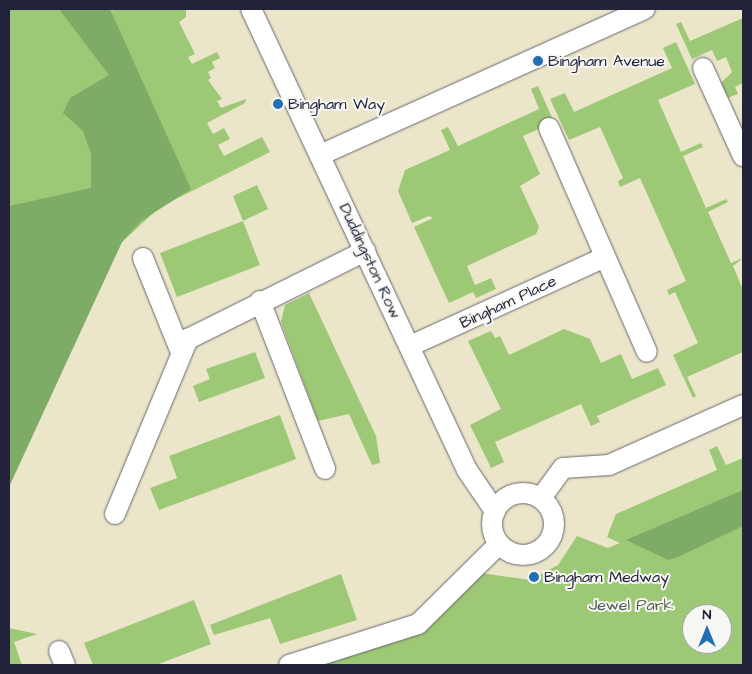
<!DOCTYPE html>
<style>
body{margin:0}
#map{position:relative;width:752px;height:674px;overflow:hidden;background:#ebe6ca;font-family:"Architects Daughter",sans-serif}
div>[style]{position:absolute}
[style*='--x']{left:calc(var(--x)*1px);top:calc(var(--y)*1px);width:calc(var(--w)*1px);rotate:calc(var(--a)*1deg)}
.green>*{inset:0;background:#9dc875}
.forest>*{inset:0;background:#7eac66}
.roads{filter:drop-shadow(0 0 1px #68676d) drop-shadow(0 0 1px #68676d)}
.minor>*{height:20px;margin:-10px;padding:0 10px;transform-origin:10px;border-radius:10px;background:#fff}
.minor>.ring{margin:-10px;padding:0;box-sizing:content-box;background:none;border:20px solid #fff;border-radius:50%}
.dots>*{width:14px;height:14px;translate:-50% -50%;box-sizing:border-box;border:2px solid #f6f6f2;border-radius:50%}
span{translate:-50% -50%;white-space:nowrap;text-align:center;line-height:1.15;-webkit-text-stroke:4px #f6f6f2;paint-order:stroke}
.poi-label{font-size:16px;color:#22223b}
.left{translate:0 -50%;text-align:left}
.street-label{font-size:16px;color:#22223b}
.park-label{font-size:16px;color:#4d5c4f}
.frame{position:absolute;inset:0;border:10px solid #22223b;pointer-events:none}
.north{position:absolute;left:682px;top:604px;width:50px;height:50px;box-sizing:border-box;background:#f6f6f2;border:1px solid #a1a1a9;border-radius:50%;rotate:0deg;font-size:14px;font-weight:700;line-height:20px;text-align:center;color:#22223b}
.north::after{content:'';display:block;margin:auto;width:18px;height:22px;background:#1f6fb2;clip-path:polygon(50% 0,100% 100%,50% 72%,0 100%)}
</style>
<div id="map">
<div class="green">
<i style="clip-path:polygon(9px 9px,109px 9px,113px 14px,110px 9px,186px 9px,186px 17px,179px 22px,195px 54px,188px 57px,192px 64px,217px 52px,220px 58px,212px 62px,215px 68px,208px 72px,211px 78px,208px 80px,222px 99px,217px 101px,221px 108px,246px 99px,245px 103px,207px 123px,213px 134px,224px 128px,230px 139px,218px 145px,224px 156px,262px 137px,270px 152px,160px 207px,122px 242px,9px 478px)"></i>
<i style="clip-path:polygon(743px 18px,743px 83px,735px 87px,738px 94px,728px 98px,721px 83px,732px 72px,726px 57px,717px 61px,712px 50px,692px 59px,676px 24px,681px 22px,690px 41px)"></i>
<i style="clip-path:polygon(676px 42px,695px 84px,658px 100px,681px 152px,701px 143px,703px 147px,683px 156px,706px 208px,726px 199px,728px 202px,708px 212px,731px 263px,743px 258px,733px 266px,743px 290px,743px 352px,687px 377px,696px 396px,693px 398px,673px 355px,698px 343px,675px 292px,669px 295px,667px 290px,686px 281px,640px 178px,620px 187px,618px 181px,623px 178px,600px 127px,569px 140px,550px 99px,565px 93px,574px 112px,672px 68px,663px 48px)"></i>
<i style="clip-path:polygon(538px 86px,554px 122px,523px 136px,540px 174px,520px 186px,539px 227px,536px 234px,467px 266px,475px 285px,491px 278px,496px 289px,476px 298px,473px 292px,449px 303px,414px 227px,433px 218px,429px 216px,412px 223px,398px 191px,405px 170px,450px 150px,441px 130px,448px 127px,458px 146px,539px 109px,531px 89px)"></i>
<i style="clip-path:polygon(257px 185px,268px 209px,243px 221px,260px 265px,177px 297px,160px 253px,243px 221px,233px 196px)"></i>
<i style="clip-path:polygon(309px 293px,376px 436px,380px 463px,372px 465px,349px 414px,318px 421px,281px 322px,285px 305px)"></i>
<i style="clip-path:polygon(564px 329px,590px 339px,601px 363px,621px 354px,632px 379px,658px 368px,666px 385px,597px 416px,600px 422px,591px 426px,581px 404px,495px 442px,504px 462px,491px 468px,470px 425px,501px 409px,468px 341px,491px 331px,495px 338px,500px 336px,509px 355px)"></i>
<i style="clip-path:polygon(255px 352px,265px 378px,199px 402px,193px 386px,210px 379px,206px 369px)"></i>
<i style="clip-path:polygon(280px 415px,296px 459px,159px 510px,150px 488px,177px 478px,169px 456px)"></i>
<i style="clip-path:polygon(evenodd,717px 446px,726px 465px,743px 458px,743px 665px,316px 665px,425px 631px,481px 573px,530px 580px,558px 565px,577px 536px,608px 548px,620px 543px,607px 537px,616px 514px,717px 470px,709px 450px,717px 446px,692px 614px,722px 614px,722px 644px,692px 644px,692px 614px)"></i>
<i style="clip-path:polygon(341px 574px,357px 620px,280px 644px,270px 618px,214px 635px,210px 625px)"></i>
<i style="clip-path:polygon(194px 600px,211px 644px,156px 665px,93px 665px,84px 643px)"></i>
<i style="clip-path:polygon(9px 628px,37px 634px,14px 642px,22px 665px,9px 665px)"></i>
</div>
<div class="forest">
<i style="clip-path:polygon(59px 9px,110px 9px,191px 189px,141px 221px,122px 242px,9px 487px,9px 206px,91px 188px,91px 154px,83px 131px,63px 113px,70px 98px,109px 75px)"></i>
<i style="clip-path:polygon(743px 490px,743px 526px,678px 557px,668px 560px,626px 540px)"></i>
</div>
<div class="roads">
<div class="minor">
<i style="--x:251;--y:9;--w:509;--a:64.89"></i>
<i style="--x:467;--y:470;--w:50;--a:55.7"></i>
<i style="--x:703;--y:68;--w:97;--a:65.6"></i>
<i style="--x:549;--y:128;--w:244;--a:66.4"></i>
<i style="--x:320;--y:155;--w:356;--a:-24.2"></i>
<i style="--x:143;--y:258;--w:99;--a:68.1"></i>
<i style="--x:260;--y:301;--w:180;--a:68.8"></i>
<i style="--x:410;--y:346;--w:214;--a:-24.5"></i>
<i class="ring" style="left:492px;top:493px;width:42px;height:42px"></i>
<i style="--x:541;--y:498;--w:37;--a:-54"></i>
<i style="--x:563;--y:468;--w:46;--a:-3.7"></i>
<i style="--x:609;--y:465;--w:147;--a:-24.1"></i>
<i style="--x:115;--y:514;--w:190;--a:-67.4"></i>
<i style="--x:188;--y:339;--w:198;--a:-26.4"></i>
<i style="--x:59;--y:651;--w:15;--a:67"></i>
<i style="--x:289;--y:665;--w:135;--a:-17.6"></i>
<i style="--x:418;--y:624;--w:114;--a:-44.6"></i>
</div>
</div>
<div class="dots">
<i style="left:538px;top:61px;background:#1f6fb2"></i>
<i style="left:278px;top:104px;background:#1f6fb2"></i>
<i style="left:534px;top:577px;background:#1f6fb2"></i>
</div>
<div class="poi-label">
<span class="left" style="left:548px;top:61px">Bingham Avenue</span>
<span class="left" style="left:288px;top:104px">Bingham Way</span>
<span class="left" style="left:544px;top:577px">Bingham Medway</span>
</div>
<div class="street-label">
<span style="left:370px;top:261px;rotate:65deg">Duddingston Row</span>
<span style="left:508px;top:302px;rotate:-25deg">Bingham Place</span>
</div>
<div class="park-label">
<span style="left:631px;top:605px">Jewel Park</span>
</div>
<div class="frame"></div>
<div class="north">N</div>
</div>
